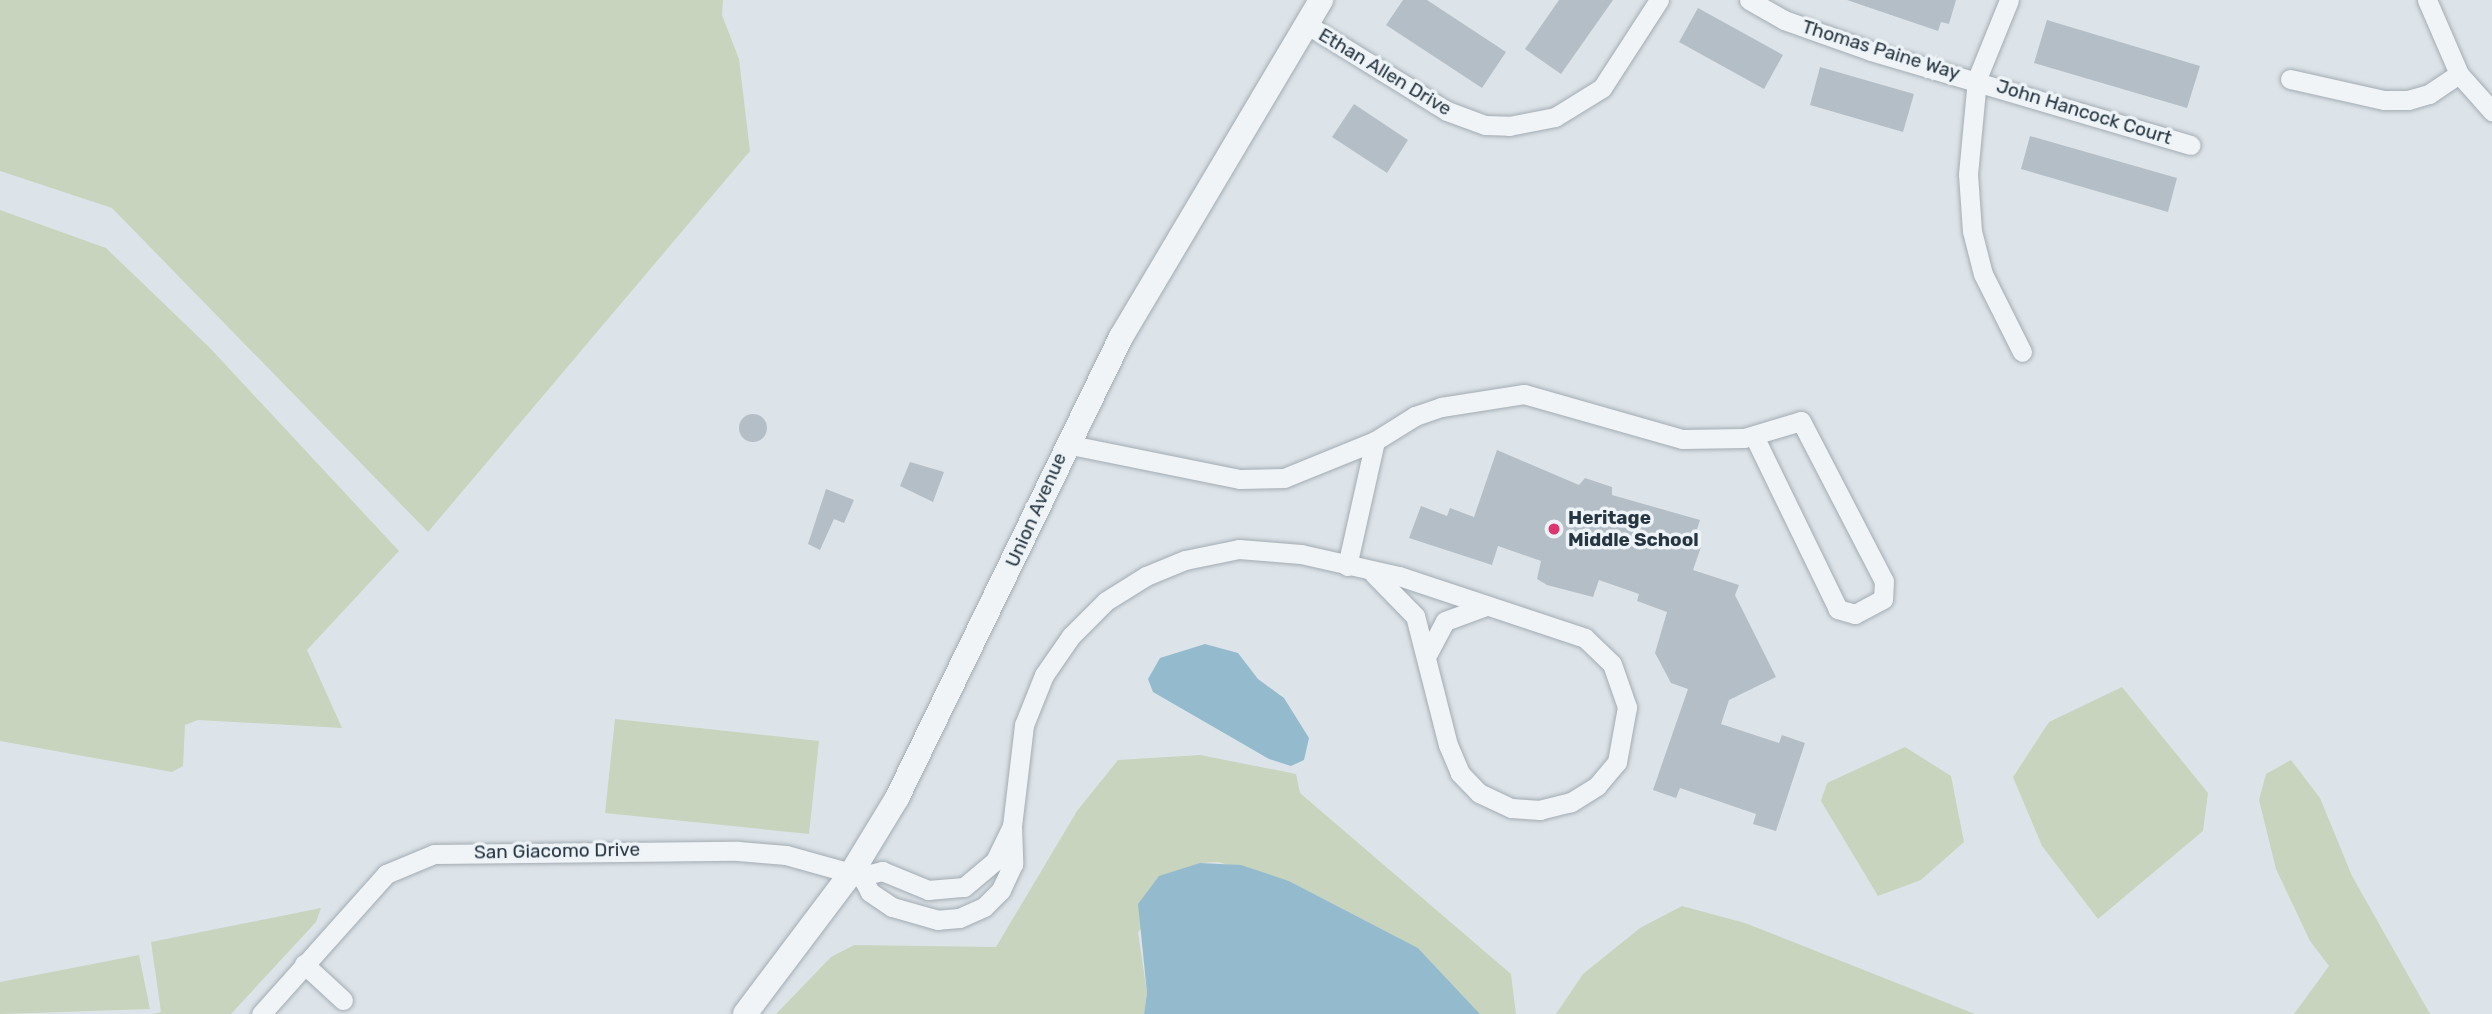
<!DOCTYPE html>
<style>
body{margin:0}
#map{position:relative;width:2492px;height:1014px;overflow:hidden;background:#dde4e9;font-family:Rubik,sans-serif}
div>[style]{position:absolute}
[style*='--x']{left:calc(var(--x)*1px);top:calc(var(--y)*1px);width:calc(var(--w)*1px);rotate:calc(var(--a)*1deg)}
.green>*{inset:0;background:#c8d4be}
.water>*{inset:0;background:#94bbcd}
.building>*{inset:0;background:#b4bec6}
.round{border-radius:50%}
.roads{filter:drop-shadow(0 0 2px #a2acb3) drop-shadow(0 0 2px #a2acb3)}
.minor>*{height:19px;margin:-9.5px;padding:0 9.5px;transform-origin:9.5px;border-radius:9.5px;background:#f1f4f7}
.tertiary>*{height:24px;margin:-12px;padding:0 12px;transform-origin:12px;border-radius:12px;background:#f1f4f7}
.dots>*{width:19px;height:19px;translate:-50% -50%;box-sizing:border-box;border:4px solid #edf3f6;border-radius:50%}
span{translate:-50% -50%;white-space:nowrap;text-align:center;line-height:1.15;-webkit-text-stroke:7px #edf3f6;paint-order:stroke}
.street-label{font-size:19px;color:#253541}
.poi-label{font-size:19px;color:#253541;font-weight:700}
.left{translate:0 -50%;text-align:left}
</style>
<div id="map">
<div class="green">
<i style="clip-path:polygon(0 0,723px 0,722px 15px,739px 59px,750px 151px,428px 532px,112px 208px,0 171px)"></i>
<i style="clip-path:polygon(0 210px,106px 248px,209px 347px,399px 551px,307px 650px,342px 728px,198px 720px,185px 725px,183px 766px,172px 772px,0 741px)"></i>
<i style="clip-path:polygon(2122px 687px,2208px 793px,2203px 831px,2098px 919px,2042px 846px,2013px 777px,2049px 722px)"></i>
<i style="clip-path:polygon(615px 719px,819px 741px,809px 834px,605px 813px)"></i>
<i style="clip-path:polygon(1905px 747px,1951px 776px,1964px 842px,1921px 880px,1878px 896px,1821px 801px,1827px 783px)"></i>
<i style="clip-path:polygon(1200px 755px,1296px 774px,1300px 793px,1511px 974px,1516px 1014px,1480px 1014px,1418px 948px,1289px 881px,1218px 862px,1200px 863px,1138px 932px,1147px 993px,1144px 1014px,776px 1014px,831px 957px,854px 945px,996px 947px,1077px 811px,1118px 760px)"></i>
<i style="clip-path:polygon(2291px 760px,2320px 798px,2352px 876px,2430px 1014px,2294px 1014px,2329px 966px,2310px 941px,2276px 869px,2259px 800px,2266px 774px)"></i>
<i style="clip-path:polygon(1682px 906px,1745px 923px,1975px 1014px,1556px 1014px,1583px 974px,1640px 928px)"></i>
<i style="clip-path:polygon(321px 908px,316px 922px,231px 1014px,154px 1014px,161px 1012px,151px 942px)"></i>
<i style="clip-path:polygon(139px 955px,150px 1009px,0 1014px,0 982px)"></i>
</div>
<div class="water">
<i style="clip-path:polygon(1205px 644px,1238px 653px,1258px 679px,1284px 698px,1309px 738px,1304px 760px,1291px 766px,1269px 759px,1153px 692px,1148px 679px,1160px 658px)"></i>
<i style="clip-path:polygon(1200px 863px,1241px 865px,1289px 881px,1418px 948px,1480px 1014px,1144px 1014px,1147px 993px,1138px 904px,1159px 876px)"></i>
</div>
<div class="building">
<i style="clip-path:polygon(1403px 0,1427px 0,1506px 52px,1482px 88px,1386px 25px)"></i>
<i style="clip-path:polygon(1559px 0,1613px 0,1561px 74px,1525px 49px)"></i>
<i style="clip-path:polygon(1847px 0,1956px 0,1949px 24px,1941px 22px,1938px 31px)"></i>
<i style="clip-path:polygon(1698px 8px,1783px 55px,1764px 89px,1679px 42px)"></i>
<i style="clip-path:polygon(2047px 20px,2200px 66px,2187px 108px,2034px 63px)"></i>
<i style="clip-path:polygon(1820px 67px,1914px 94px,1903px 132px,1810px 105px)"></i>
<i style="clip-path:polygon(1354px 104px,1408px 140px,1387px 173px,1332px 137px)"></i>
<i style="clip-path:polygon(2030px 136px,2177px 178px,2168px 212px,2021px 169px)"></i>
<i class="round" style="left:739px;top:414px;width:28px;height:28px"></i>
<i style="clip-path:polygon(1497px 450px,1579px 485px,1585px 478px,1612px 487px,1612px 495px,1700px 520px,1692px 544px,1701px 547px,1693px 570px,1739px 585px,1735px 595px,1776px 677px,1729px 700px,1721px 724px,1779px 743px,1782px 735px,1805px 743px,1776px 831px,1753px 824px,1756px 814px,1680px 788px,1676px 798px,1653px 790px,1688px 689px,1671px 683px,1655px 653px,1667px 612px,1637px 601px,1639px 594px,1599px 580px,1593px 597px,1547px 585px,1537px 579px,1541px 561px,1498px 546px,1492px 565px,1409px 538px,1421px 506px,1447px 516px,1450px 508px,1474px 517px)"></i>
<i style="clip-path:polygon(910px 462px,944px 472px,933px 502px,900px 486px)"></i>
<i style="clip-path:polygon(826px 489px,854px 500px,844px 523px,834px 519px,820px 550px,808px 544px)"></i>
</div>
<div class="roads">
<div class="minor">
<i style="--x:1749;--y:0;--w:40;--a:29.7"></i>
<i style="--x:1784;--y:20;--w:92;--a:19.6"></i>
<i style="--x:1871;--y:51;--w:333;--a:16.4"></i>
<i style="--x:2009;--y:0;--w:85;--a:112.1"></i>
<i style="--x:1977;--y:79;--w:95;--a:95.4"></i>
<i style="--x:1968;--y:174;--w:57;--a:86"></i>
<i style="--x:1972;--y:231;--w:44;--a:75.7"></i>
<i style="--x:1983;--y:274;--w:87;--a:63.4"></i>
<i style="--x:2427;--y:0;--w:81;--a:66.6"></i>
<i style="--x:2459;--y:74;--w:50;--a:48.3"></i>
<i style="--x:1306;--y:24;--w:166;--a:31.7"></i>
<i style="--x:1447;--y:111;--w:40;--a:20.2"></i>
<i style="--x:1485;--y:125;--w:24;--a:2"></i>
<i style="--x:1509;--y:126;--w:47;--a:-11.1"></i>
<i style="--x:1555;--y:117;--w:55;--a:-31.7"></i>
<i style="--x:1602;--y:88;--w:105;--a:-57.1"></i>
<i style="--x:2290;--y:79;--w:96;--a:12.6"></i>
<i style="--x:2384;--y:100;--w:24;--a:0"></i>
<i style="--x:2408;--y:100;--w:22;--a:-16"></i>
<i style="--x:2429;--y:94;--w:36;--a:-34"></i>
<i style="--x:1066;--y:444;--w:177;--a:11.4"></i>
<i style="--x:1240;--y:479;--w:44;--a:-1.3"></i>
<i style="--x:1284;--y:478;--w:98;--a:-22.1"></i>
<i style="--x:1347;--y:566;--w:128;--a:-77.4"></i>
<i style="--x:1375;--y:441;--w:47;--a:-32"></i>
<i style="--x:1415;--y:416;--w:28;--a:-19"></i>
<i style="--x:1441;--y:407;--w:84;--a:-8.9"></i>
<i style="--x:1524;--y:394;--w:164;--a:15.9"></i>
<i style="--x:1682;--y:439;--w:62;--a:-0.9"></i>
<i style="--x:1744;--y:438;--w:59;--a:-16.6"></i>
<i style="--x:1801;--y:421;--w:180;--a:62.6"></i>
<i style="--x:1884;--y:581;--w:18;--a:93"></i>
<i style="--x:1883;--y:599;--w:32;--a:152"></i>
<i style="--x:1855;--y:614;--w:18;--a:-164"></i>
<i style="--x:1838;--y:609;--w:192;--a:-115.9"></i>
<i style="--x:1428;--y:653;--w:36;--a:-62"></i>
<i style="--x:1445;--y:621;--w:44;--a:-20.1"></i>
<i style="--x:1012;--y:826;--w:102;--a:-83.2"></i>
<i style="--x:1024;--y:725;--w:54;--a:-68.2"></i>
<i style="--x:1044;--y:675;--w:47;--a:-55.3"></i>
<i style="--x:1071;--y:636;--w:49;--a:-45"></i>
<i style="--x:1106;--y:601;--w:47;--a:-32"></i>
<i style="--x:1146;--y:576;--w:42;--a:-22.3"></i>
<i style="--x:1185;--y:560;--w:55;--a:-11.5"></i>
<i style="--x:1239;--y:549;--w:62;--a:4.6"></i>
<i style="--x:1301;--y:554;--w:100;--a:12.7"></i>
<i style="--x:1399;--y:576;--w:196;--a:18.4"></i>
<i style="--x:1585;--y:638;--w:37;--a:44"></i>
<i style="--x:1612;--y:664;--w:46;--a:70.8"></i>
<i style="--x:1627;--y:707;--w:56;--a:100.3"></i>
<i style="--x:1617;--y:762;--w:31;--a:130"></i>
<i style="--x:1597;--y:786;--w:31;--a:148"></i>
<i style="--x:1571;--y:802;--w:32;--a:166"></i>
<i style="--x:1540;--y:810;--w:29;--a:-176"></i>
<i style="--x:1511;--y:808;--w:35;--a:-155"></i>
<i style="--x:1479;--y:793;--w:28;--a:-134"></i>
<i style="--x:1460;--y:773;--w:30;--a:-113"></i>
<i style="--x:1448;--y:745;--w:133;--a:-104.3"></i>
<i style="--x:1415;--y:616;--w:59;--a:-134.3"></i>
<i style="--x:1012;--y:826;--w:38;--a:88"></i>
<i style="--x:1013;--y:864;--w:29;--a:115"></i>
<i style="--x:1001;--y:890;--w:24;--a:135"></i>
<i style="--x:984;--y:907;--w:27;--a:156"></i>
<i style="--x:959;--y:918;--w:21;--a:175"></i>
<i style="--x:938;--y:920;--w:48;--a:-164.2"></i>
<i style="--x:892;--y:907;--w:27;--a:-146"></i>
<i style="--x:870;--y:892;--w:18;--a:-119"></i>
<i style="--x:861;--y:876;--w:22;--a:-13"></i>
<i style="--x:882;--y:871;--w:50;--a:22.4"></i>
<i style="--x:928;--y:890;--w:36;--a:-5"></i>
<i style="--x:964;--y:887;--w:40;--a:-40"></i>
<i style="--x:995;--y:861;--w:39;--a:-64"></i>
<i style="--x:304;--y:964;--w:53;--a:42.7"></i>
<i style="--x:261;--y:1014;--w:188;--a:-48.2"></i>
<i style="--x:386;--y:874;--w:52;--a:-22.6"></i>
<i style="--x:434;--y:854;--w:304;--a:-0.6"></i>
<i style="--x:738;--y:851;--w:48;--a:4.8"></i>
<i style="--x:786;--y:855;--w:78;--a:15.6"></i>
</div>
<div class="tertiary">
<i style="--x:745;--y:1014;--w:178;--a:-53"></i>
<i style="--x:852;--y:872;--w:87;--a:-58.7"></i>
<i style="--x:897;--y:798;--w:513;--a:-64.08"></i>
<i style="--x:1121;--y:337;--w:392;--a:-59.3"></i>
</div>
</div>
<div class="dots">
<i style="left:1554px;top:529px;background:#dc356f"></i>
</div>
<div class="street-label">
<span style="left:1881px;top:50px;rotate:17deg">Thomas Paine Way</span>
<span style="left:1385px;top:72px;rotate:31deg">Ethan Allen Drive</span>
<span style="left:2084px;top:112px;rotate:17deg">John Hancock Court</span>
<span style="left:1036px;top:510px;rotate:-66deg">Union Avenue</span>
<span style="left:557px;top:851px;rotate:-1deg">San Giacomo Drive</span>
</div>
<div class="poi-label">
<span class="left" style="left:1568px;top:529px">Heritage<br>Middle School</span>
</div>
</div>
